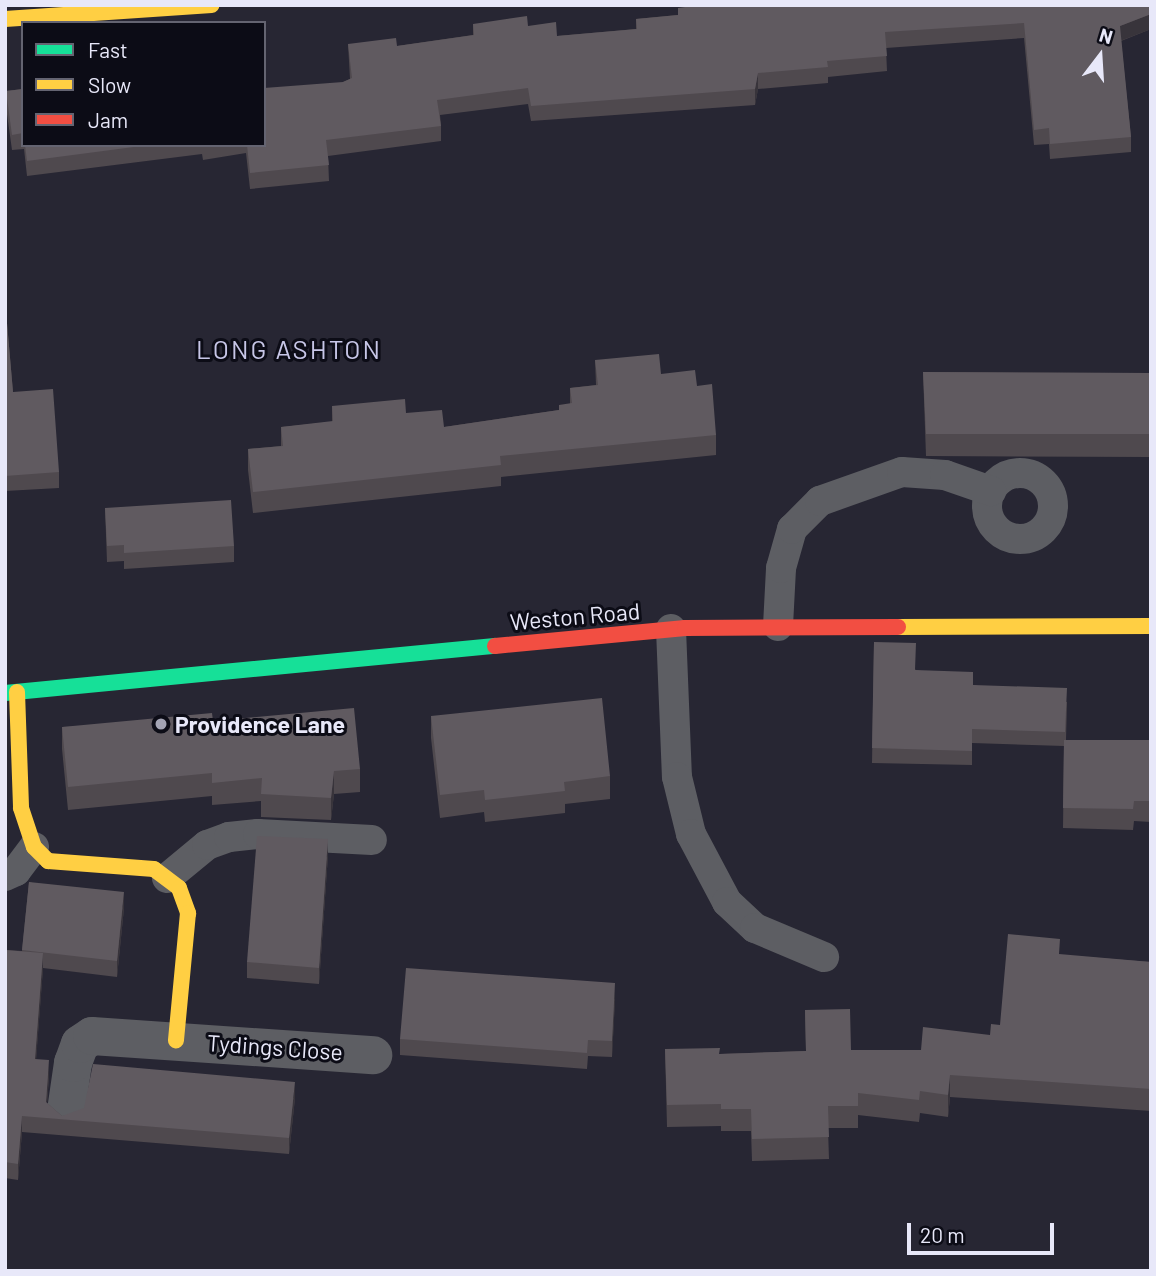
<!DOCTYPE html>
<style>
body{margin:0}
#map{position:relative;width:1156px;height:1276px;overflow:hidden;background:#272633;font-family:Barlow,sans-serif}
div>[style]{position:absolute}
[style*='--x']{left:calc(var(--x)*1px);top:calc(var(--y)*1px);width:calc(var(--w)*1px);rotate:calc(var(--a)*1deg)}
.lane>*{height:30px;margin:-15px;padding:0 15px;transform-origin:15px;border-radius:15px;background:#5d5e63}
.lane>.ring{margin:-15px;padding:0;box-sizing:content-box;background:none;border:30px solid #5d5e63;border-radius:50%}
.street>*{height:38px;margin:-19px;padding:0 19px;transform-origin:19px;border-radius:19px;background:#5d5e63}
.fast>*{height:16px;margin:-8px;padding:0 8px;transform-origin:8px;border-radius:8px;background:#16e098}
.slow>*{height:16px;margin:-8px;padding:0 8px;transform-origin:8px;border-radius:8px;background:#ffcf43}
.jam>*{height:16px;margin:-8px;padding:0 8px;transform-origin:8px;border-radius:8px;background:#f24e42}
.wall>*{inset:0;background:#4f494e}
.shaded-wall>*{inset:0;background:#38343b}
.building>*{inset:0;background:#605a60}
.dots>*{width:19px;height:19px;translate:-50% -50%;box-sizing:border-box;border:4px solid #0c0c16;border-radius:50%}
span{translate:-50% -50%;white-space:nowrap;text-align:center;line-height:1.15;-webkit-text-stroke:6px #0c0c16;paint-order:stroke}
.street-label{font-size:23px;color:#e8e8f9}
.poi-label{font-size:23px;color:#e8e8f9;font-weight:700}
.left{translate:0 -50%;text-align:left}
.quarter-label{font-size:26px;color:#c7c6e7;letter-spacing:2px}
.frame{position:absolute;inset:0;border:7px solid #e8e8f9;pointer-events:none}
.legend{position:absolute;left:21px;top:21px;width:245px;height:126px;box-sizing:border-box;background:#0c0c16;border:2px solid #646471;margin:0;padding:9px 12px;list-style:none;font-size:21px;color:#e8e8f9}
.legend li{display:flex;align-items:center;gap:14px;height:35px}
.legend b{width:35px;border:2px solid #646471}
.north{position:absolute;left:1065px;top:21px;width:70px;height:70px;-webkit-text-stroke:5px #0c0c16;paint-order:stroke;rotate:17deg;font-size:19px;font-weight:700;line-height:28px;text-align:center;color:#e8e8f9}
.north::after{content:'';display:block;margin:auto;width:24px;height:32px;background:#e8e8f9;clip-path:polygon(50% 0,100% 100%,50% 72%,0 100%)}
.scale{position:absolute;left:907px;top:1223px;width:147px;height:32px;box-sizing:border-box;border:4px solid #e8e8f9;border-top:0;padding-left:9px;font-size:21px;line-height:24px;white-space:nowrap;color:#e8e8f9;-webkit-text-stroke:5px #0c0c16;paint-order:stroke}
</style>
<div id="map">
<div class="lane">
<i class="ring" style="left:987px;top:473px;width:36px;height:36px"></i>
<i style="--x:778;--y:626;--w:58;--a:-87"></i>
<i style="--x:781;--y:568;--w:41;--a:-74.2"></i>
<i style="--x:792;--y:529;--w:40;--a:-45"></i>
<i style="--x:820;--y:501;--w:87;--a:-19.5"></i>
<i style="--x:902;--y:472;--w:43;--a:4"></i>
<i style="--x:945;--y:475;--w:49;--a:19.2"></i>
<i style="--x:671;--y:629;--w:148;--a:87.7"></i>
<i style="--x:677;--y:777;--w:59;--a:76.2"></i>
<i style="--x:691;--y:834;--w:77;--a:62.1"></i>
<i style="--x:727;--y:902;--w:38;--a:43"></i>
<i style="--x:755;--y:928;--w:75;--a:22.8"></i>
<i style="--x:5;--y:876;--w:12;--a:-24"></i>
<i style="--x:16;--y:871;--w:30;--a:-53"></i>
<i style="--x:167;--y:878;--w:52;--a:-39.5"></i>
<i style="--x:207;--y:845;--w:23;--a:-20"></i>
<i style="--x:229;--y:837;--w:29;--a:-6"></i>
<i style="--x:258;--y:834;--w:114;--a:3"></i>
</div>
<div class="street">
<i style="--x:66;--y:1111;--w:49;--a:-81.7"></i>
<i style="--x:73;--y:1063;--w:20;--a:-70"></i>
<i style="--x:80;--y:1044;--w:14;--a:-34"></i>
<i style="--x:92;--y:1036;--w:282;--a:3.9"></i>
</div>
<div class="fast">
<i style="--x:5;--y:693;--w:492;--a:-5.5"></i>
</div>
<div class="slow">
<i style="--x:5;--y:19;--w:207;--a:-3.9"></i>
<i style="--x:898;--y:627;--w:253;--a:-0.2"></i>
<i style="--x:17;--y:692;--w:116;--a:88"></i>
<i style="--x:21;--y:808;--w:41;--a:71.6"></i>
<i style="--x:34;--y:847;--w:20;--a:45"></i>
<i style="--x:48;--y:861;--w:106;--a:4.3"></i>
<i style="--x:154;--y:869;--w:31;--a:37"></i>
<i style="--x:179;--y:888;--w:27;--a:70"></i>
<i style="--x:188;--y:913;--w:128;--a:95.4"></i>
</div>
<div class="jam">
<i style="--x:495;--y:646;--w:191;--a:-5.4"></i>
<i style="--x:685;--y:628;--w:213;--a:-0.3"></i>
</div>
<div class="wall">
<i style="clip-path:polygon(1151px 5px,1151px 29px,1121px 41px,1131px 137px,1131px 152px,1050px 159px,1049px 144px,1034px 145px,1024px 38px,886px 48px,887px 71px,828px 77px,828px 83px,758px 89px,755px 105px,531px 121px,528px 104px,440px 115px,441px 126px,441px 141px,328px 156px,329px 181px,250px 189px,246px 153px,203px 160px,202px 154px,27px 176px,24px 149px,12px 150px,6px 107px,6px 91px,23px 89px,23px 145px,264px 145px,343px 82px,350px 79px,348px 44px,397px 46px,473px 35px,473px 24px,528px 26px,557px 36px,636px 29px,636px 19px,678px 15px,678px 8px)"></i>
<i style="clip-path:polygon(5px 300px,13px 392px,59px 472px,59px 488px,5px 491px)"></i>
<i style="clip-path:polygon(595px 360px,661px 374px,697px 386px,716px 435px,716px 455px,501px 477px,501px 486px,253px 513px,248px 470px,248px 449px,281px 446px,281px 427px,332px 422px,332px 406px,406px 413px,444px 427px,559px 410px,570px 404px,570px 388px,596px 385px)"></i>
<i style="clip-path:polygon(923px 372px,1151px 373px,1151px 457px,926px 456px)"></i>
<i style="clip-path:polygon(105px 508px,234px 546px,234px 562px,124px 569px,124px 561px,107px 562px)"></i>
<i style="clip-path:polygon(874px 642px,916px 670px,973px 685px,1067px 702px,1066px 740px,1151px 740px,1151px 822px,1134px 821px,1133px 830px,1063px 828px,1064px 746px,972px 743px,972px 765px,872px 763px)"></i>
<i style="clip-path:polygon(431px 716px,610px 776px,610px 799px,565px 804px,565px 813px,485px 822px,484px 812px,440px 818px,431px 738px)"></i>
<i style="clip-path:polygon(213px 721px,360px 769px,360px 792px,334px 794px,331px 820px,261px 817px,261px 801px,212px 805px,212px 796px,68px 810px,62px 749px,62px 727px)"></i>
<i style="clip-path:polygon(328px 855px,319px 984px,247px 978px,247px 962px)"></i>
<i style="clip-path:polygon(29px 882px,124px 908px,117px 977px,43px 968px,36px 1059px,49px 1076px,47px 1103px,62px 1116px,295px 1098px,289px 1154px,22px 1132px,18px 1180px,5px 1178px,5px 950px,22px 951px)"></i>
<i style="clip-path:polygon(1060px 955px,1151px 962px,1151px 1111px,950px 1097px,948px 1117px,920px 1113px,919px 1122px,858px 1115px,858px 1128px,828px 1128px,829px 1159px,752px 1161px,751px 1131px,721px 1131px,721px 1126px,667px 1127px,665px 1049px,720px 1054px,806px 1051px,805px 1010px,851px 1050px,921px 1050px,990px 1035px,1000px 1025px)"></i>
<i style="clip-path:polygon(615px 999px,612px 1057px,588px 1056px,587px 1069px,400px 1055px,400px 1039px)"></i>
</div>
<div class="shaded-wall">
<i style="clip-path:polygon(1151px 14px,1151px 29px,1120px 41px,1120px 26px)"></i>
<i style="clip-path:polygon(758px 73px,758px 89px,755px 105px,755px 89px)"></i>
<i style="clip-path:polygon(334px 771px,334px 794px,331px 820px,331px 798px)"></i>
<i style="clip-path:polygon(328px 839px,328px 855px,319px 984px,319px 968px)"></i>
<i style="clip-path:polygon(124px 892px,124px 908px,117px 977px,117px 961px)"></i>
<i style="clip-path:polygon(43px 953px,43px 969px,35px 1075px,35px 1059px)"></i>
<i style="clip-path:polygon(615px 983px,615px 999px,612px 1057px,612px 1041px)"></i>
<i style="clip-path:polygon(49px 1060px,49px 1076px,46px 1118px,46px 1102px)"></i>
<i style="clip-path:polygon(950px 1075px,950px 1097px,948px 1117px,948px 1095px)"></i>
<i style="clip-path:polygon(295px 1082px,295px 1098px,289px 1154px,289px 1138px)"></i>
<i style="clip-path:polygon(22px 1116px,22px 1132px,18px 1180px,18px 1164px)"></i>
</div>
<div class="building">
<i style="clip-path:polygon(699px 5px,1151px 5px,1151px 14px,1120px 26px,1131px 137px,1050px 144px,1049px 128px,1034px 130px,1024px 23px,885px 32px,887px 56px,827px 61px,828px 67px,758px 73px,755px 89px,531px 106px,528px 88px,437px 100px,441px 126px,326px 140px,329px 165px,250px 173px,247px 145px,264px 145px,264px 88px,343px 82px,352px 78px,348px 44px,396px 38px,397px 46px,474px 35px,473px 24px,527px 16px,528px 26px,556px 22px,557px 36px,637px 29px,636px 19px,678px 15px,678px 8px)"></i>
<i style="clip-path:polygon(23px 89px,23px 133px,12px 135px,6px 91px)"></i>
<i style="clip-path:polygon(25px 145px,149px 145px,27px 161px)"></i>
<i style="clip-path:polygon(5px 300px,13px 392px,53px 389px,59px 472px,5px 476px)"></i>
<i style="clip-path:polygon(659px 354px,661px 374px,695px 370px,697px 386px,712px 384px,716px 435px,500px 456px,501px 465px,253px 492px,248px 449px,283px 446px,281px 427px,333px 421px,332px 406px,405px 399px,406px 413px,442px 410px,444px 427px,559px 410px,559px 405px,572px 403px,570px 388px,598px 385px,595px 360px)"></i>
<i style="clip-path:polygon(923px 372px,1151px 373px,1151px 434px,926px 434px)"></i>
<i style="clip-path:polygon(231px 500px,234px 546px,124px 553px,124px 545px,107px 546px,105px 508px)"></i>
<i style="clip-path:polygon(874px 642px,916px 643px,915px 670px,973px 672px,973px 685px,1067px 688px,1065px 732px,972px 729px,972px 751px,872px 748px)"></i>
<i style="clip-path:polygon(602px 698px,610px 776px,564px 782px,565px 791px,485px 800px,484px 790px,440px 795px,431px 716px)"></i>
<i style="clip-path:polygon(354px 708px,360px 769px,334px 771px,331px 798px,261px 794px,262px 778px,212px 783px,212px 773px,68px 787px,62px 727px,212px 713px,213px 721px)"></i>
<i style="clip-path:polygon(1064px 740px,1151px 740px,1151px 801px,1134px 801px,1133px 809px,1063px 808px)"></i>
<i style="clip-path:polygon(257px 836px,328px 839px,319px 968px,247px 962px)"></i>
<i style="clip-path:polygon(29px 882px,124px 892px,117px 961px,22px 950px)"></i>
<i style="clip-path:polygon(1008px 934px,1060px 939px,1059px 954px,1151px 962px,1151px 1089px,950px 1075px,948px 1095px,920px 1091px,919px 1100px,858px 1093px,858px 1106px,828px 1106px,829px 1137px,752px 1139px,751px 1109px,721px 1109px,721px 1104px,667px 1105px,665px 1049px,720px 1048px,719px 1054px,806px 1051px,805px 1010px,850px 1009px,851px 1050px,921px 1050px,923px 1027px,990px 1035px,991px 1024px,1000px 1025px)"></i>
<i style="clip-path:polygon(5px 950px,43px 953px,35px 1059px,49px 1060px,46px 1102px,62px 1116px,84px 1108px,93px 1064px,295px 1082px,289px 1138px,22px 1116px,18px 1164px,5px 1162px)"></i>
<i style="clip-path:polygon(406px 968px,615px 983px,612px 1041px,588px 1040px,587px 1053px,400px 1039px)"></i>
</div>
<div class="dots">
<i style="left:161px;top:724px;background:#a4a4b4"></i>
</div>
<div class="street-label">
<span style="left:575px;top:616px;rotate:-5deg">Weston Road</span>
<span style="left:275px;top:1047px;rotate:4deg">Tydings Close</span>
</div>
<div class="poi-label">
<span class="left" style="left:175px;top:724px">Providence Lane</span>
</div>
<div class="quarter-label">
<span style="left:289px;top:349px">LONG ASHTON</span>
</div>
<div class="frame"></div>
<ul class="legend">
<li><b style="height:9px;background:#16e098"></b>Fast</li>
<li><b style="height:9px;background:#ffcf43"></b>Slow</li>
<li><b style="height:9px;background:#f24e42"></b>Jam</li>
</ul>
<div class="north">N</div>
<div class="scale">20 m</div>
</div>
